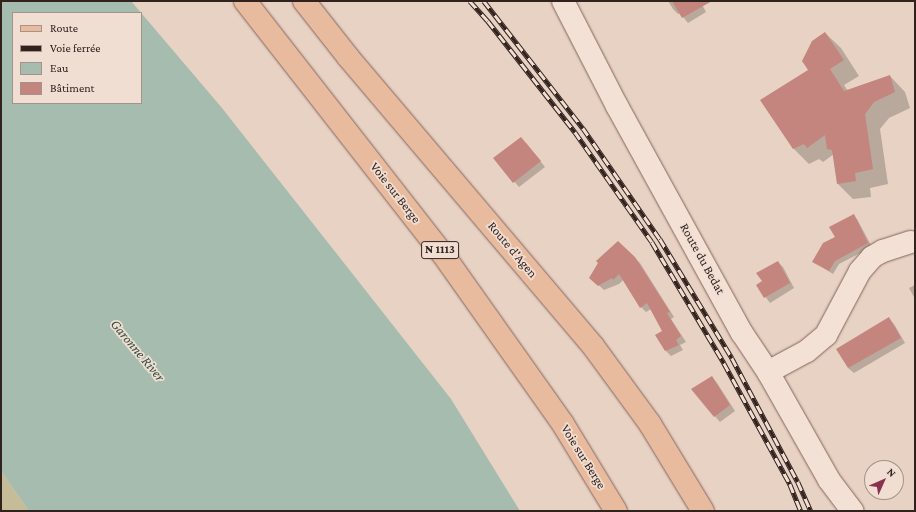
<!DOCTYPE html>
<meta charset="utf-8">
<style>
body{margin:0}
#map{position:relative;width:916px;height:512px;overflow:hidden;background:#e8d2c3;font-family:"Crimson Pro",serif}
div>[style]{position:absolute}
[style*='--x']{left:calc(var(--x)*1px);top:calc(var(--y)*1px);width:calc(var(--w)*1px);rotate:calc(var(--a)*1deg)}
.green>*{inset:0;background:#c5bd98}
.water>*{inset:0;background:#a5bcae}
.shadow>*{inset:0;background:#0003}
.building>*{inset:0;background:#c3857d}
.roads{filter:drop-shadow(0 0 1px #81645c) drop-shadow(0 0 1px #81645c)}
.minor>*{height:22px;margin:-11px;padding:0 11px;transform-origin:11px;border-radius:11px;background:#f4e1d5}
.major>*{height:22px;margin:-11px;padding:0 11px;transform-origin:11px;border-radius:11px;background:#e8bb9e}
.rail>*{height:4.5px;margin-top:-2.25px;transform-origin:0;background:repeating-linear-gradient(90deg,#f1ded2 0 9px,#32221e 0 18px);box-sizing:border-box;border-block:1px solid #32221e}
span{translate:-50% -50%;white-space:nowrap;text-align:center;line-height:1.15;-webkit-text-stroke:3.5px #f1ded2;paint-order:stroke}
.shield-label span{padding:1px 3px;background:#f1ded2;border:1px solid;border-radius:3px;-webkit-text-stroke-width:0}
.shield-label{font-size:12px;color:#32221e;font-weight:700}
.street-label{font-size:13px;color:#32221e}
.water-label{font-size:14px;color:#2f5044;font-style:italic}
.frame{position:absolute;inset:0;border:2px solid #32221e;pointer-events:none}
.legend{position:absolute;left:12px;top:12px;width:130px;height:92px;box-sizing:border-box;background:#f1ded2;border:1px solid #a5938a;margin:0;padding:5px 7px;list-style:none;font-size:12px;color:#32221e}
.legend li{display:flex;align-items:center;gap:8px;height:20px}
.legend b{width:20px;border:1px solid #a5938a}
.north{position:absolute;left:864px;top:460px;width:40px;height:40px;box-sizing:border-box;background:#f1ded2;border:1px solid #a5938a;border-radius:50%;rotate:45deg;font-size:11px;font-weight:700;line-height:16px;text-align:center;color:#32221e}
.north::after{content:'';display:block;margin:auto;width:14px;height:18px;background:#89324d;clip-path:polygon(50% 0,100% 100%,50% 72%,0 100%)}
</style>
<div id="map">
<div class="green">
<i style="clip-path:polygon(1px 471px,29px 511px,1px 511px)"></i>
</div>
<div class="water">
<i style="clip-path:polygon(evenodd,1px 1px,131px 1px,222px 108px,451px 399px,520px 511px,29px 511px,1px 471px,1px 1px,13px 13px,141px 13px,141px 103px,13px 103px,13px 13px)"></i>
</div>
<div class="shadow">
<i style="clip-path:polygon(668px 1px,700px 1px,706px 12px,688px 23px,680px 13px,678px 14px,673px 9px)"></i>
<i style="clip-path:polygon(825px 33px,841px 48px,859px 76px,844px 85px,848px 91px,890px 76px,905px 92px,910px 108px,889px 118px,880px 129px,888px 184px,870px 188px,871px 197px,853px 199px,838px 184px,834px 154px,823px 162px,819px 159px,809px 164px,794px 149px,761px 101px,809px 70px)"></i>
<i style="clip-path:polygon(526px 143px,545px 167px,519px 187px,494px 158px)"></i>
<i style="clip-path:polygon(853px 215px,857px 219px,872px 247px,839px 264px,833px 274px,814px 262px)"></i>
<i style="clip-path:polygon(618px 242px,640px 263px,674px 317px,671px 319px,686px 342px,680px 345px,683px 350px,671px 356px,666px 351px,656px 335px,663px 332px,651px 309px,646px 312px,641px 307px,624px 279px,619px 284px,604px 290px,591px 278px)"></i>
<i style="clip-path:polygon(778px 262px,783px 267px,794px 288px,770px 303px,757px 285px,763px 282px)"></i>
<i style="clip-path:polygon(915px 285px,915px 299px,909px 288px)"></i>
<i style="clip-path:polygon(889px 319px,894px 324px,905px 343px,854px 373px,848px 368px)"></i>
<i style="clip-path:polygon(712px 377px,717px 383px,735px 411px,720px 422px,692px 390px)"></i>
</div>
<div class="building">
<i style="clip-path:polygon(672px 1px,712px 1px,682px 18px)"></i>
<i style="clip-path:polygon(825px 32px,844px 60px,830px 69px,844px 91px,890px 75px,895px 92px,874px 102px,865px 114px,873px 169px,855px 173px,856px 181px,837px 184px,832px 150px,827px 149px,825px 135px,807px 148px,804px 144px,793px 149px,760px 100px,808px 70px,802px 61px,812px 41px)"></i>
<i style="clip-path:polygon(521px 137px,541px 161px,513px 183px,493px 158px)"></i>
<i style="clip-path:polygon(854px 214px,868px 243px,835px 261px,829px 271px,812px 262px,823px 243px,835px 237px,829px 227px)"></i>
<i style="clip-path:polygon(618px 241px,635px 257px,670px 312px,667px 313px,681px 336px,676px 340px,679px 345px,665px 351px,655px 335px,662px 331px,647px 303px,640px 308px,619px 274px,613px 280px,612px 278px,598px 286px,589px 278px,598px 263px,596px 261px)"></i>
<i style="clip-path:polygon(778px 261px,790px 283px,764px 298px,756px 285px,762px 281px,756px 273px)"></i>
<i style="clip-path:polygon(889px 317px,901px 338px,848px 368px,836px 349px)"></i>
<i style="clip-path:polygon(712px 376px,730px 405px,714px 417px,691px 389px)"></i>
</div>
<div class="roads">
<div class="minor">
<i style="--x:563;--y:1;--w:118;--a:62.8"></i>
<i style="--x:617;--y:106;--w:259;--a:61.2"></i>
<i style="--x:742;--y:333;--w:47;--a:56.3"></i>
<i style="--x:768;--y:372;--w:124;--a:60.5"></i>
<i style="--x:829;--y:480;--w:39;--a:53"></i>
<i style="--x:768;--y:372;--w:44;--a:-28.3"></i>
<i style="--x:807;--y:351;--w:25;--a:-40"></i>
<i style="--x:826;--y:335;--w:72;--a:-62"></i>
<i style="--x:860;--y:271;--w:18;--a:-49"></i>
<i style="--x:872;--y:257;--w:13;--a:-29"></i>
<i style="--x:883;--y:251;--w:29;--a:-18"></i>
</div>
<div class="major">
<i style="--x:245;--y:1;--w:320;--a:52"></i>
<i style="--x:442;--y:253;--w:209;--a:54.7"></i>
<i style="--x:563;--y:424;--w:102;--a:58.7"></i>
<i style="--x:304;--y:1;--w:71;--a:51.8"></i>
<i style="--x:348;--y:57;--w:379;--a:49.7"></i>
<i style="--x:593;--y:346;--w:97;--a:53.8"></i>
<i style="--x:650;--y:424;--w:102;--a:58.7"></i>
</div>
</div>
<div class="rail">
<i style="--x:470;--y:1;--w:27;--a:48"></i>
<i style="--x:488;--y:21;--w:141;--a:51.9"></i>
<i style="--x:575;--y:132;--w:134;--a:55"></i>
<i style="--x:652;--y:242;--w:141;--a:59.2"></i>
<i style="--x:724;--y:363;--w:138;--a:61.4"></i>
<i style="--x:790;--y:484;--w:29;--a:68"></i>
<i style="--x:484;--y:1;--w:161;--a:52.1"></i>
<i style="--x:583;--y:128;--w:135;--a:55.3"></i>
<i style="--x:660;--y:239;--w:139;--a:58.8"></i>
<i style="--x:732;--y:358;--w:140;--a:62"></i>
<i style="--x:798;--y:482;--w:32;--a:66"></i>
</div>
<div class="shield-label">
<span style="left:440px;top:250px">N 1113</span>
</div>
<div class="street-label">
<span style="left:395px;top:193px;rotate:52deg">Voie sur Berge</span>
<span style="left:512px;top:250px;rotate:50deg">Route d'Agen</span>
<span style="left:702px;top:259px;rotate:61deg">Route du Bedat</span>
<span style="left:583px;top:457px;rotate:58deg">Voie sur Berge</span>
</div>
<div class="water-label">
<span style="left:138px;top:350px;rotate:50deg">Garonne River</span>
</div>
<div class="frame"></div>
<ul class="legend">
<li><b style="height:5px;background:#e8bb9e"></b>Route</li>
<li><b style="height:5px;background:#32221e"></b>Voie ferrée</li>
<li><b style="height:11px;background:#a5bcae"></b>Eau</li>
<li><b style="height:11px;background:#c3857d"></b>Bâtiment</li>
</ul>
<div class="north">N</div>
</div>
